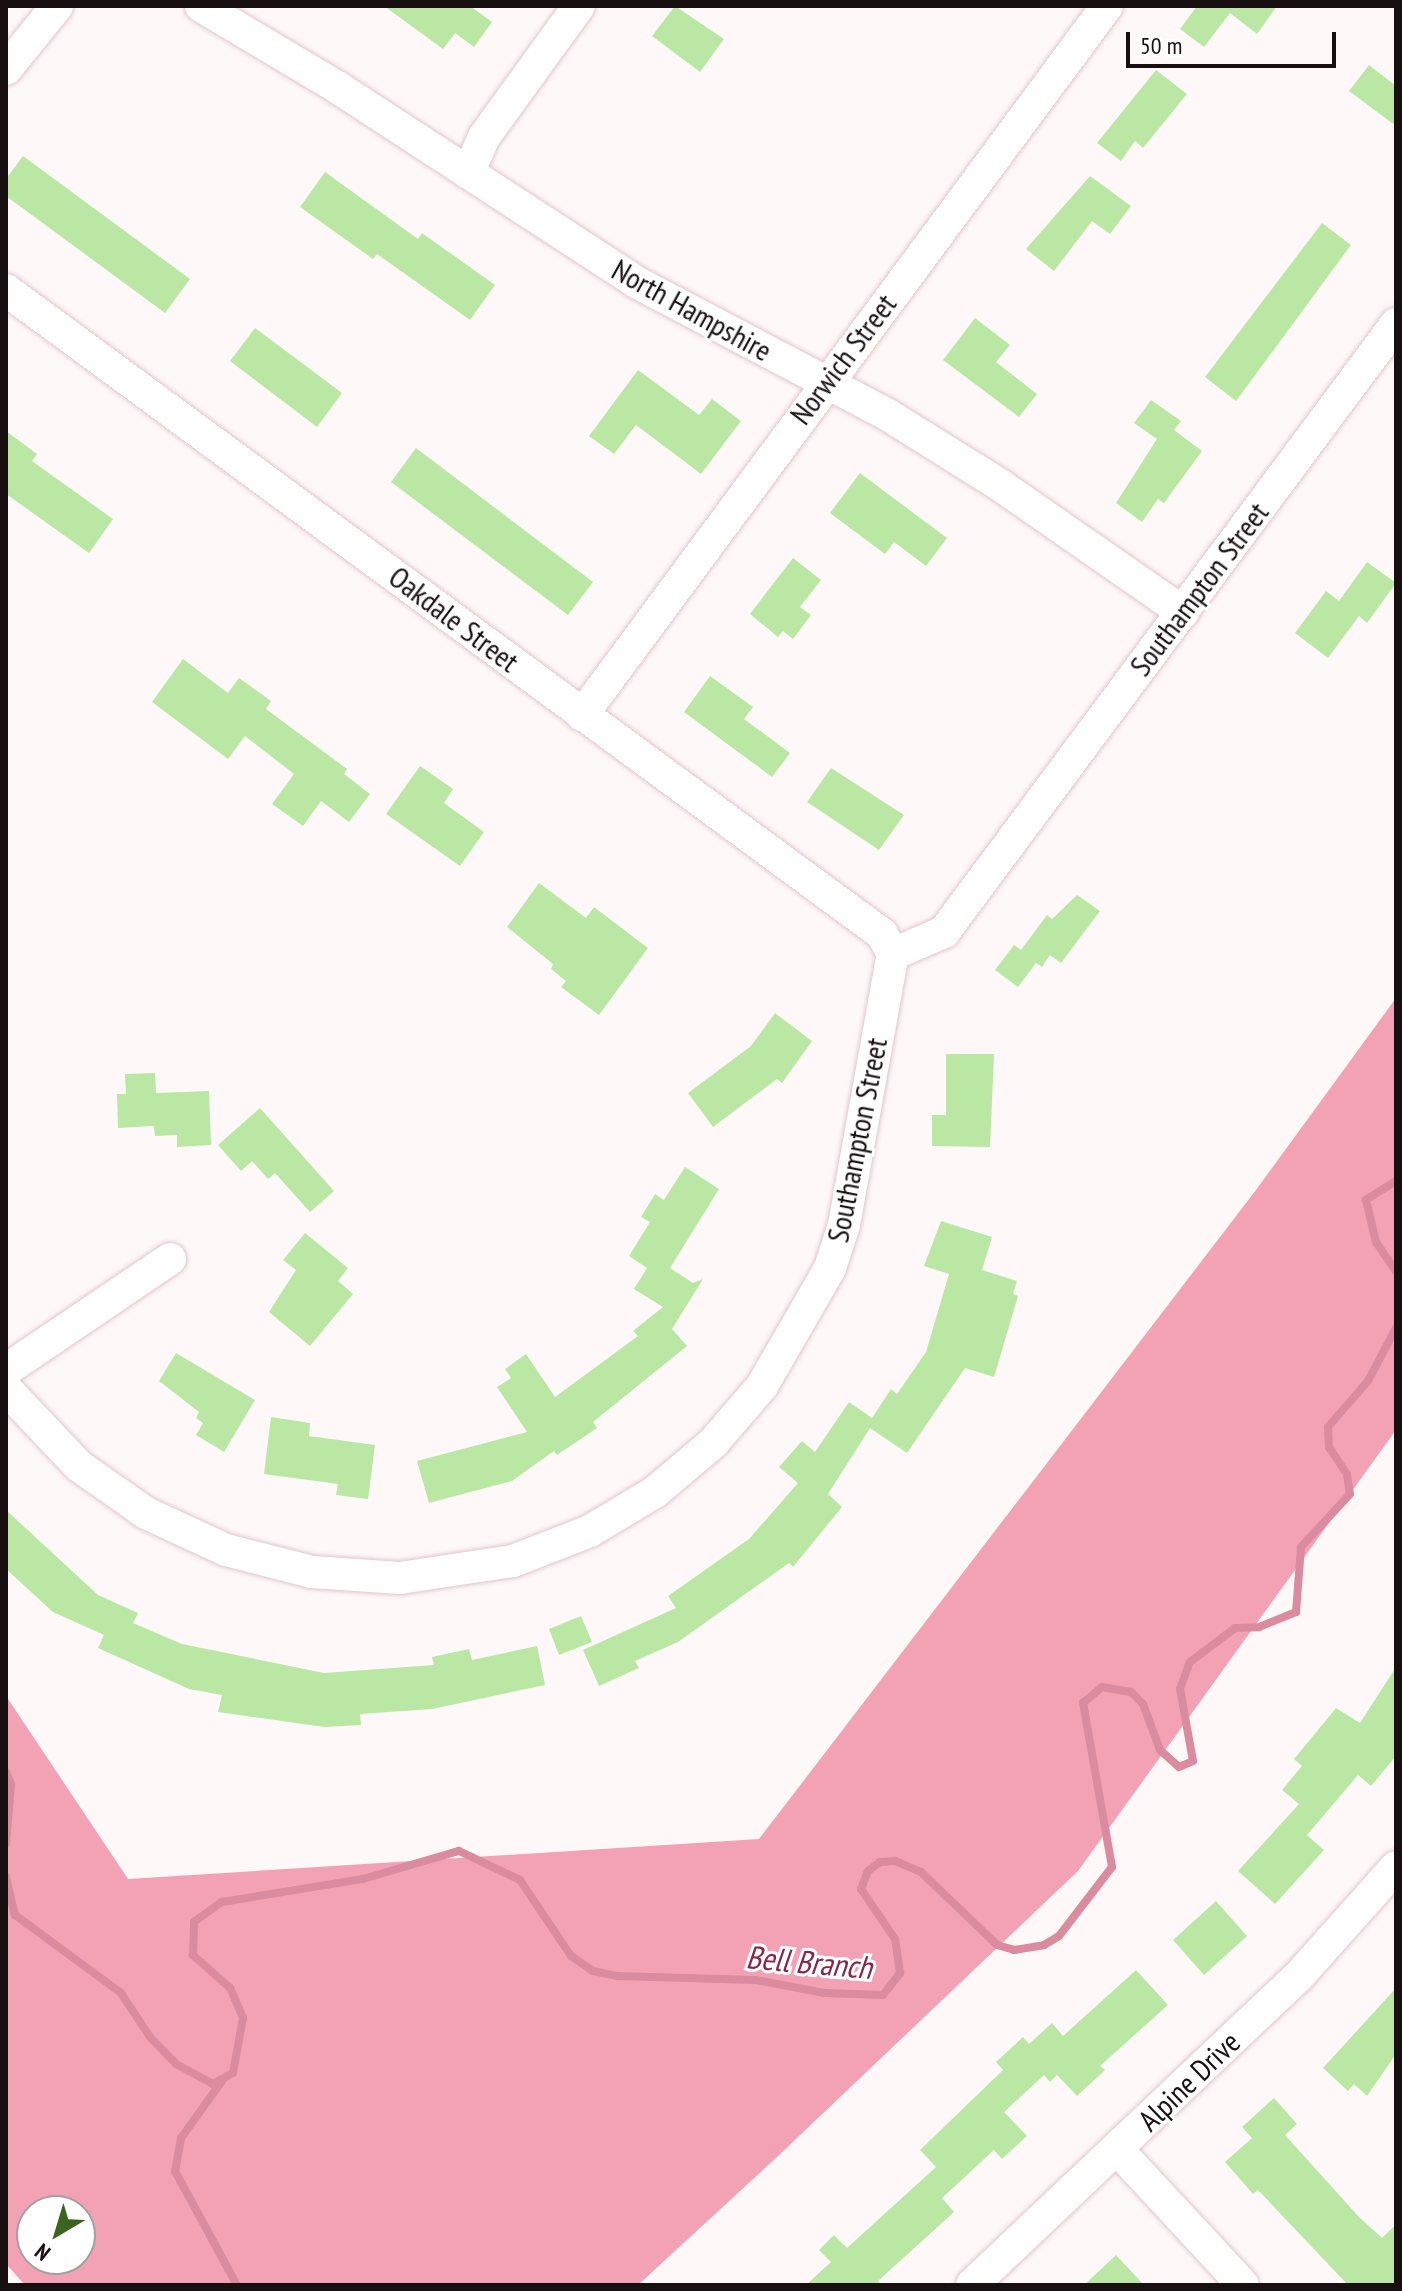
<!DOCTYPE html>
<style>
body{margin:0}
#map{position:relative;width:1402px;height:2291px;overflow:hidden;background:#fef8f9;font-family:"PT Sans Narrow",sans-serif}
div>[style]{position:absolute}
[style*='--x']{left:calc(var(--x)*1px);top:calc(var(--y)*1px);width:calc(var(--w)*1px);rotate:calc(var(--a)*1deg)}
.forest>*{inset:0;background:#f3a2b5}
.stream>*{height:8px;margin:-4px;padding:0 4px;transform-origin:4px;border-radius:4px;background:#db8b9f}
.building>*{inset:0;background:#bbe7a4}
.roads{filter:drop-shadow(0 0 2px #e1c6cb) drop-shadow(0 0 2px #e1c6cb)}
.street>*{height:32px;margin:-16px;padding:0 16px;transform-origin:16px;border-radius:16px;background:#fff}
span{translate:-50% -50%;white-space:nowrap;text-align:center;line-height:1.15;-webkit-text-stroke:6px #fff;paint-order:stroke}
.street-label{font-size:30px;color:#180f11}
.water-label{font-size:32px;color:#852747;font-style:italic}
.frame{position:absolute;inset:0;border:8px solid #180f11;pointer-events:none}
.north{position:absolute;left:16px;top:2195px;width:80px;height:80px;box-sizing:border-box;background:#fff;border:2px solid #a39fa0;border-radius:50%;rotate:218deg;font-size:22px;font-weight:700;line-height:32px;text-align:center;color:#180f11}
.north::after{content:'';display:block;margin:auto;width:28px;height:36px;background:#3a6420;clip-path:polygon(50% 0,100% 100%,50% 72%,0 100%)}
.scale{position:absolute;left:1126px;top:32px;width:210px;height:36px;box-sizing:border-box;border:4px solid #180f11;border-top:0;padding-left:10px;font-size:24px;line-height:28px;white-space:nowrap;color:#180f11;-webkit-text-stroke:6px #fff;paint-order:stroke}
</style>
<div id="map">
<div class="forest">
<i style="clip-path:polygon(evenodd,1396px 998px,1396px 1430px,1078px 1871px,777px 2157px,638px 2285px,25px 2285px,6px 2264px,6px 1696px,128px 1879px,759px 1839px,1256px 1190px,1396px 998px,32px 2211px,80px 2211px,80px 2259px,32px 2259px,32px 2211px)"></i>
</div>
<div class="stream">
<i style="--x:1396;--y:1181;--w:36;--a:148"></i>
<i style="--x:1366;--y:1200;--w:43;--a:76.6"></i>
<i style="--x:1376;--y:1242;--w:36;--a:56"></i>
<i style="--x:6;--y:1772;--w:13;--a:67"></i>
<i style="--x:11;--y:1784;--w:59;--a:94.8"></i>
<i style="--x:6;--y:1877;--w:39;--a:77"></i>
<i style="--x:15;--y:1915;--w:132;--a:36.3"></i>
<i style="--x:121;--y:1993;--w:53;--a:56.6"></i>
<i style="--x:150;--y:2037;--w:37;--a:46"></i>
<i style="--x:176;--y:2064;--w:42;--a:28.4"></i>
<i style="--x:213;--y:2084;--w:23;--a:-29"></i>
<i style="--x:233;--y:2073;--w:56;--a:-79.7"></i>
<i style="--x:243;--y:2018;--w:33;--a:-113"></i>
<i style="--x:230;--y:1988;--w:50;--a:-138.3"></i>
<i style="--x:193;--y:1955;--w:33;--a:-88"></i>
<i style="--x:194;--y:1922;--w:34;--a:-36"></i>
<i style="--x:222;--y:1902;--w:143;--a:-9.3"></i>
<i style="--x:363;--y:1879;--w:100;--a:-16.3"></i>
<i style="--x:459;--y:1851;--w:68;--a:25.4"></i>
<i style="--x:520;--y:1880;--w:92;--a:56.1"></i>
<i style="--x:571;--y:1956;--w:27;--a:34"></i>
<i style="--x:593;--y:1971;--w:25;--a:12"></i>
<i style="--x:617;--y:1976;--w:139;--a:1.6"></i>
<i style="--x:756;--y:1980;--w:69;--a:10.8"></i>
<i style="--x:824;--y:1993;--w:59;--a:1.9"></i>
<i style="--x:883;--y:1995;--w:28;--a:-52"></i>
<i style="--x:900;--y:1973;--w:34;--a:-98"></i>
<i style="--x:895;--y:1939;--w:60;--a:-124.2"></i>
<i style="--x:861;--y:1889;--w:19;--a:-69"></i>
<i style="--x:868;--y:1871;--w:15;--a:-37"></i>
<i style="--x:880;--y:1862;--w:15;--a:-4"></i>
<i style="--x:895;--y:1861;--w:28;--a:23"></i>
<i style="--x:921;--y:1872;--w:105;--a:43.8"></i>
<i style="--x:997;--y:1945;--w:18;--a:16"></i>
<i style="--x:1014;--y:1950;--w:30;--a:-9"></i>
<i style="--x:1044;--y:1945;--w:17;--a:-31"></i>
<i style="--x:1059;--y:1936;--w:87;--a:-52.5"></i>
<i style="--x:1112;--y:1867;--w:167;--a:-100"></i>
<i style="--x:1083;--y:1703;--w:25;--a:-40"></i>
<i style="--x:1102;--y:1687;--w:29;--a:10"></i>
<i style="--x:1131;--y:1692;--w:17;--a:45"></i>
<i style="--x:1143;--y:1704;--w:49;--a:69.7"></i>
<i style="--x:1160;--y:1750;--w:25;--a:42"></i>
<i style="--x:1179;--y:1767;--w:15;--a:-23"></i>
<i style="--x:1193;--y:1761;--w:73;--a:-100.2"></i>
<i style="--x:1180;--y:1689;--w:29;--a:-70"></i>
<i style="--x:1190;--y:1662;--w:56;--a:-37.1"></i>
<i style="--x:1235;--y:1628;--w:24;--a:-2"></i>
<i style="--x:1259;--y:1627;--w:40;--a:-22"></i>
<i style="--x:1296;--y:1612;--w:65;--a:-85.6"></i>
<i style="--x:1301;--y:1547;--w:72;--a:-47.2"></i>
<i style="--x:1350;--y:1494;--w:20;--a:-99"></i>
<i style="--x:1347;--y:1474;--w:32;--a:-124"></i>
<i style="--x:1329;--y:1447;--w:20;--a:-93"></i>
<i style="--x:1328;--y:1427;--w:61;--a:-49"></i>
<i style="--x:1368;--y:1381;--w:60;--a:-62.2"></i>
<i style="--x:222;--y:2081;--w:70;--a:125.7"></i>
<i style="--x:181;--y:2138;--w:34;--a:100"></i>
<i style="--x:175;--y:2171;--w:130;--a:61.5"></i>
</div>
<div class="building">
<i style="clip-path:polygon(384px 6px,470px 6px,492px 22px,474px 47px,455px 33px,443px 49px)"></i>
<i style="clip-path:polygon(675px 6px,724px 39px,700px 72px,652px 36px)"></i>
<i style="clip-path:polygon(1197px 6px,1277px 6px,1257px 34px,1230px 13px,1204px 47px,1180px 29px)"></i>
<i style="clip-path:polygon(1369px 65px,1396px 86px,1396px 126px,1349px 91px)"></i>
<i style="clip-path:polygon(1156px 70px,1187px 94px,1143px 148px,1135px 141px,1121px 161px,1097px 143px)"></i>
<i style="clip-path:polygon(23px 156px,190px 279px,165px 313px,6px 196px,6px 179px)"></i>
<i style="clip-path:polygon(325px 172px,418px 239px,422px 233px,495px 285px,470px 320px,377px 254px,373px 259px,300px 207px)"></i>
<i style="clip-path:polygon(1090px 176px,1131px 206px,1110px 234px,1092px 221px,1054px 271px,1026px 249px)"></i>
<i style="clip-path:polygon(1322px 223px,1351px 245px,1236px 401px,1205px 377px)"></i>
<i style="clip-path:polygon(975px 318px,1010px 345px,996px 362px,1037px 394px,1019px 417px,943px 360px)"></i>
<i style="clip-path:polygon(255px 328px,342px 393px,317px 427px,230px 361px)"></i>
<i style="clip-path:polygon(638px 370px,699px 415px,712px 399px,741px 421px,701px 474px,636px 425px,614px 454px,589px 436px)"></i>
<i style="clip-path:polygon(1151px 400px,1181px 421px,1174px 430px,1202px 451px,1164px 503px,1158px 499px,1142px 522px,1116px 503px,1157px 439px,1134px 423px)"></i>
<i style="clip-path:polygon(6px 431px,37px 454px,32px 461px,113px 519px,89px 553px,6px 494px)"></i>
<i style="clip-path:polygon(416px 448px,593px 582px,568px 615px,391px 482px)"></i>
<i style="clip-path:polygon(860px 473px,947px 538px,926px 566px,894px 542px,885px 554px,830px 513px)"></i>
<i style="clip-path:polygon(793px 558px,821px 580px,800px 607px,811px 615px,793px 639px,783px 631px,778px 637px,750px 614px)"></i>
<i style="clip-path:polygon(1367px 562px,1396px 583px,1367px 623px,1359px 616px,1328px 658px,1295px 633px,1326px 591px,1339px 601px)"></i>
<i style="clip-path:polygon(183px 659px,228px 693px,239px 678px,271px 701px,266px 709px,347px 769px,344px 774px,370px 794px,349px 822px,321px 801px,303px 826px,272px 804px,294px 774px,245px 736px,228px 759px,152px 702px)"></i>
<i style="clip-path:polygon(710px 676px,753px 707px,744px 719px,790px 753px,772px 777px,684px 712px)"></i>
<i style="clip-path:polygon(420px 766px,453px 789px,444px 803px,484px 832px,460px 866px,386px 814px)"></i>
<i style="clip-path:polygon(831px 768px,904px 815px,879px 850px,807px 802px)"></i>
<i style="clip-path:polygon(539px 883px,586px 918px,594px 907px,648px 948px,599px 1015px,561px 987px,566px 981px,551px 969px,553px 964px,507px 927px)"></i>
<i style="clip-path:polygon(1077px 895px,1100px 911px,1061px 963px,1050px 955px,1042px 967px,1036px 963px,1018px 987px,995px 970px,1014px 945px,1021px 950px,1047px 915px,1052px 919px)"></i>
<i style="clip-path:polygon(775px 1013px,812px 1041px,782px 1083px,777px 1079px,713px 1127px,688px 1093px,751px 1046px)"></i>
<i style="clip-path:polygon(946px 1054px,994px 1054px,990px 1147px,932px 1146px,932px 1115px,946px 1115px)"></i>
<i style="clip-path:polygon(155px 1073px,156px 1093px,209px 1091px,211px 1145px,177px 1147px,177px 1135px,155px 1136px,154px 1126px,118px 1128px,117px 1094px,126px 1094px,125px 1074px)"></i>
<i style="clip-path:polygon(260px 1108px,334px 1191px,310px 1212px,275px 1173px,268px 1179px,252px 1161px,241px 1171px,218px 1145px)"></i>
<i style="clip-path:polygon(685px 1167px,719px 1189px,670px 1268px,693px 1283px,703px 1279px,672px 1329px,687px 1346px,593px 1422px,597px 1428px,557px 1455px,554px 1451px,512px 1481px,429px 1503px,417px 1461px,527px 1432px,497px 1387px,511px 1378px,505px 1369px,526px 1354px,555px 1397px,638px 1336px,633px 1331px,663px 1307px,634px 1289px,647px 1268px,629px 1256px,650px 1222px,641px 1217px,655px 1194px,664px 1200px)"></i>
<i style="clip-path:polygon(941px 1221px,992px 1237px,982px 1270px,1017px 1281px,1013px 1294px,1018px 1296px,994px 1377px,965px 1368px,907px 1453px,870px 1428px,828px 1494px,842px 1507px,793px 1567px,789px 1563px,678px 1642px,635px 1661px,639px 1668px,599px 1686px,583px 1650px,676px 1608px,668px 1596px,749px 1539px,798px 1483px,779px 1467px,802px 1441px,815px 1452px,849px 1402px,872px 1418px,891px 1389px,897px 1394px,926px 1352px,949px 1274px,924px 1266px)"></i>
<i style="clip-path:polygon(305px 1233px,348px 1268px,338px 1281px,353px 1294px,310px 1346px,269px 1312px,296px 1270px,283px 1260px)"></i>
<i style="clip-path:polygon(176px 1353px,255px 1400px,224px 1452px,196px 1435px,203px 1423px,196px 1418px,199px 1412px,159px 1381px)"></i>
<i style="clip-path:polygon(271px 1417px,310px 1423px,309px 1436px,375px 1445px,368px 1499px,336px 1495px,338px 1484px,264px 1474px)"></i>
<i style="clip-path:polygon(6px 1510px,98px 1595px,138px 1613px,133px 1623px,182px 1644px,324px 1673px,434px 1665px,432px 1657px,469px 1649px,472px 1660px,537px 1646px,545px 1685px,432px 1709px,360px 1714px,361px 1725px,324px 1727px,218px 1712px,222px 1695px,189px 1689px,98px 1648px,104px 1635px,53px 1612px,6px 1569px)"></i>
<i style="clip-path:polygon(581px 1616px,592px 1642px,559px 1655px,549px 1629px)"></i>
<i style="clip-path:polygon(1396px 1667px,1396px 1756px,1371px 1786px,1358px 1775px,1307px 1835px,1324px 1850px,1275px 1904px,1238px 1871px,1299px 1804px,1282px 1790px,1302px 1766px,1294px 1759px,1336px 1708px,1360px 1723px)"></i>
<i style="clip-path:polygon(1216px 1901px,1247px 1936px,1204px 1975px,1173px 1940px)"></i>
<i style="clip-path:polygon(1136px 1970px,1168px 2005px,1100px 2066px,1105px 2070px,1077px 2096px,1057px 2075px,1050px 2082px,1044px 2075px,1004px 2112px,1027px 2136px,1002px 2159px,994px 2150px,942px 2198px,954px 2212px,878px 2281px,882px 2285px,806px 2285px,831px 2262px,819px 2250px,834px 2235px,847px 2248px,936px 2167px,920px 2150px,1003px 2070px,996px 2062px,1023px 2037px,1029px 2044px,1052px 2023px,1063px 2036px)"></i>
<i style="clip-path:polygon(1396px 1988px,1396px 2054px,1367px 2096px,1354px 2084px,1348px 2091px,1323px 2068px)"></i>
<i style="clip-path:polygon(1274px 2098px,1297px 2124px,1285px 2135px,1359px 2217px,1382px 2238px,1396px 2224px,1396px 2285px,1348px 2285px,1258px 2190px,1253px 2194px,1225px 2162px,1252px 2138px,1242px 2127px)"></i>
<i style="clip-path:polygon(1116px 2255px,1144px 2285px,1084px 2285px)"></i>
</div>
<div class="roads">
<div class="street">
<i style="--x:201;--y:6;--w:158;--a:30.8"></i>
<i style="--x:337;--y:87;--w:357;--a:33.1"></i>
<i style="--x:636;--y:282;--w:285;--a:27.8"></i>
<i style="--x:888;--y:415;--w:132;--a:32"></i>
<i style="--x:1000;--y:485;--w:223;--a:34.8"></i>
<i style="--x:6;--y:69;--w:81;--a:-51"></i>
<i style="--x:468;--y:173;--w:39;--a:-66"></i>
<i style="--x:484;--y:137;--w:162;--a:-54.1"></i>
<i style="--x:6;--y:290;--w:1087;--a:36.32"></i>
<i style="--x:882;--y:934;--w:23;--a:61"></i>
<i style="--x:582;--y:715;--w:882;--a:-53.48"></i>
<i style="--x:6;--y:1370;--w:198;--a:-34.1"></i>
<i style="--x:6;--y:1389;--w:106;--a:46.5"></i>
<i style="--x:79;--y:1466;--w:82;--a:35"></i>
<i style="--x:146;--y:1513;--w:88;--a:24.8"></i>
<i style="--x:226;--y:1550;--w:89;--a:14.3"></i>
<i style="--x:312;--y:1572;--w:88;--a:3.9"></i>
<i style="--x:400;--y:1578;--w:114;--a:-8.6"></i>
<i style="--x:513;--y:1561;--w:83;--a:-21.3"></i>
<i style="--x:590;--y:1531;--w:76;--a:-31"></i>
<i style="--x:655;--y:1492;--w:76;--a:-40.2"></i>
<i style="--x:713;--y:1443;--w:75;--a:-49.3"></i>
<i style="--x:762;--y:1386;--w:136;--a:-60"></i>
<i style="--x:830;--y:1268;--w:45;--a:-72"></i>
<i style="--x:844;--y:1225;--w:275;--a:-79.8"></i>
<i style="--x:893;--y:954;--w:56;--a:-23.3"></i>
<i style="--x:944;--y:932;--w:758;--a:-53.37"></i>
<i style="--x:1117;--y:2149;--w:185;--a:47.2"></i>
<i style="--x:972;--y:2285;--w:448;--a:-43.4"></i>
<i style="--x:1298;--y:1977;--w:147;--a:-48.3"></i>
</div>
</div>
<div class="street-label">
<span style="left:692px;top:310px;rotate:29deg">North Hampshire</span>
<span style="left:843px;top:359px;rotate:-53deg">Norwich Street</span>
<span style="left:1199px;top:589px;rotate:-53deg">Southampton Street</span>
<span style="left:454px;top:619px;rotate:37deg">Oakdale Street</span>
<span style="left:857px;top:1140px;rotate:-79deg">Southampton Street</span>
<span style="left:1189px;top:2081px;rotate:-44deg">Alpine Drive</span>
</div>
<div class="water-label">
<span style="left:809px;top:1962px;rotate:5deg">Bell Branch</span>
</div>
<div class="frame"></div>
<div class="north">N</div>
<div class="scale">50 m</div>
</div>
